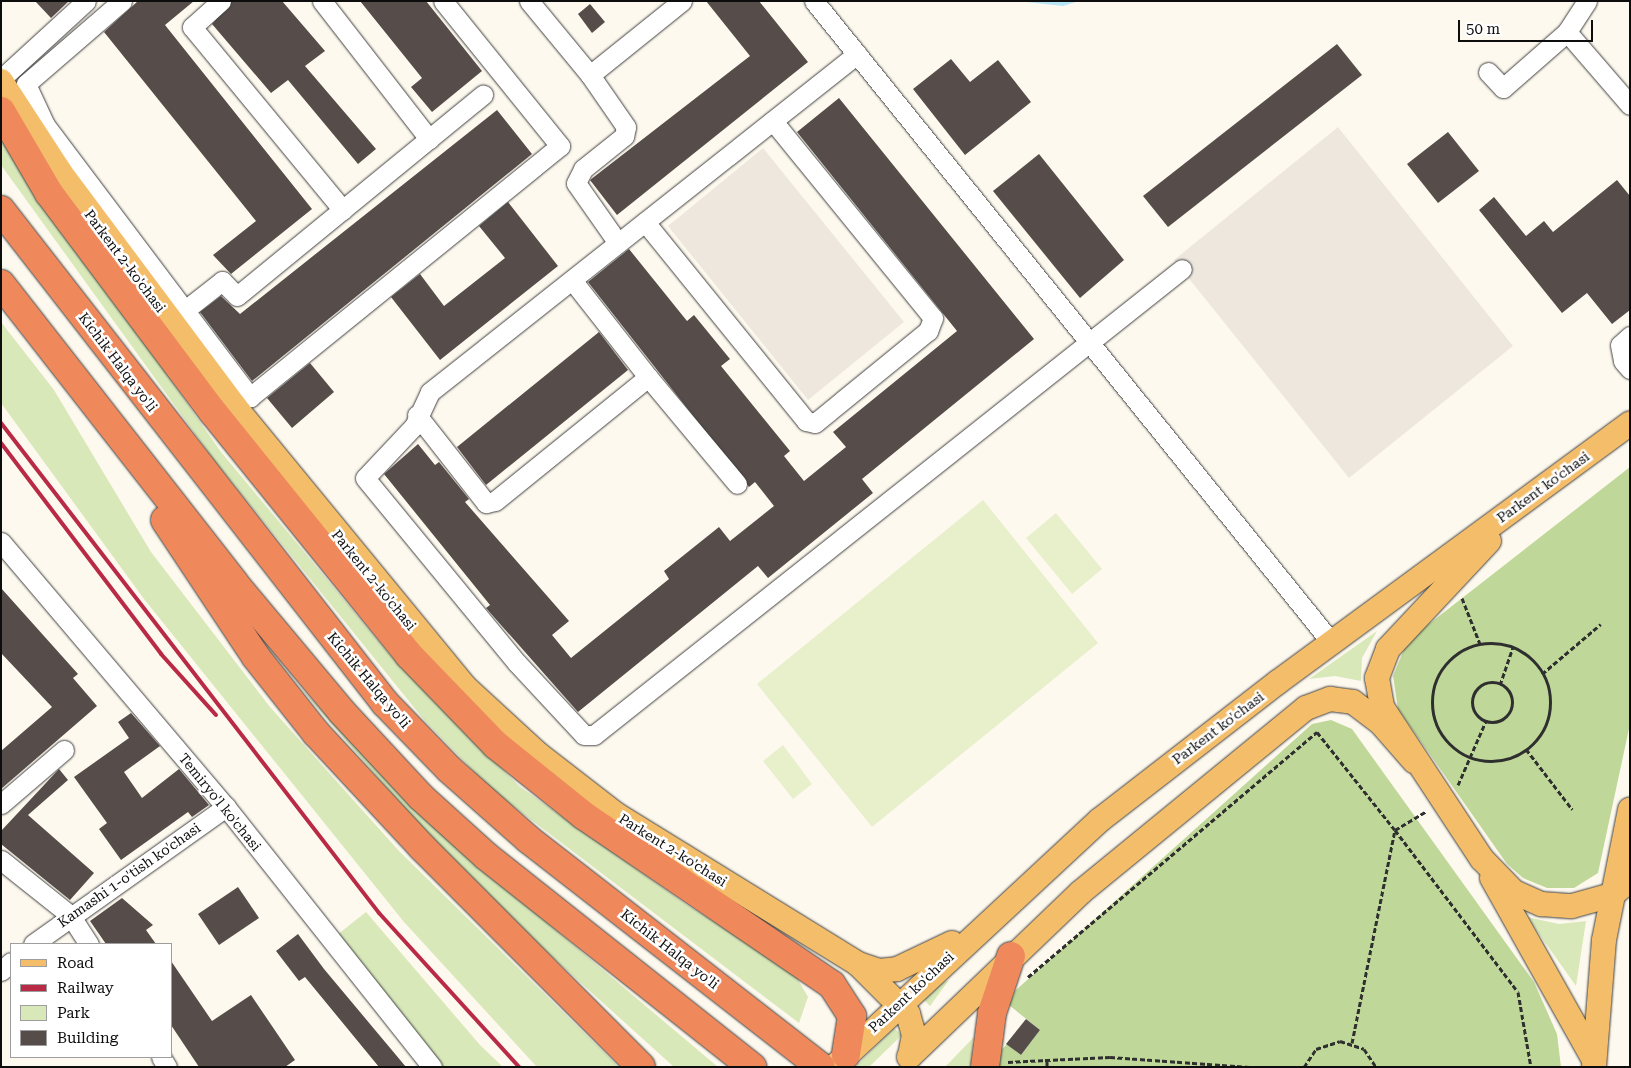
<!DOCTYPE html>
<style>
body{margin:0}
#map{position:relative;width:1631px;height:1068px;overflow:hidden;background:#fef9ee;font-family:"Roboto Serif",serif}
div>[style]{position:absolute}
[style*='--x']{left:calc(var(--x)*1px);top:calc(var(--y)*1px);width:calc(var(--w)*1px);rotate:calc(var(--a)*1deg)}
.green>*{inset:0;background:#d8e8b9}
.forest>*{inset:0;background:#bfd899}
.pitch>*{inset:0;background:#e8efcb}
.plaza>*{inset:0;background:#eee7de}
.water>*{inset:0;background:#b5e6f4}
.building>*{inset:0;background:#564d4a}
.path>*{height:3px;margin-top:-1.5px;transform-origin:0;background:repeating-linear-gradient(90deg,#2f2f2f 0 5px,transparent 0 7.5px)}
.path>.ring{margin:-1.5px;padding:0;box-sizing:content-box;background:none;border:3px solid #2f2f2f;border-radius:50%}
.roads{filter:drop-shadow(0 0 1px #404040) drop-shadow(0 0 1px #404040)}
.minor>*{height:19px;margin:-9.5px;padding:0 9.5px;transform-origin:9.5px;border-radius:9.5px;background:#fff}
.major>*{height:24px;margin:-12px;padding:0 12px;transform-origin:12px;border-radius:12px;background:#f4bd69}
.highway>*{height:28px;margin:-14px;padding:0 14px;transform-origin:14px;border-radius:14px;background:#ef895c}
.rail>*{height:4px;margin:-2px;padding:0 2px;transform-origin:2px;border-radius:2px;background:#b92a46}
span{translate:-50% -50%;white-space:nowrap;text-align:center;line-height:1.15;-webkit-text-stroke:5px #fff;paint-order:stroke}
.street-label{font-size:14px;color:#0d0d0d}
.frame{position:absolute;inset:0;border:2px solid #0d0d0d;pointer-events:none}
.legend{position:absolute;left:10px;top:943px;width:162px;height:115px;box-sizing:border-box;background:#fff;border:1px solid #9e9e9e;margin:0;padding:6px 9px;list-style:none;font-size:15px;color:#0d0d0d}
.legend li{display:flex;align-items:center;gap:10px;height:25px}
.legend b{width:25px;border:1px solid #9e9e9e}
.scale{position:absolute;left:1458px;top:20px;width:135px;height:22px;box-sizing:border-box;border:2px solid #0d0d0d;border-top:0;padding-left:6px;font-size:15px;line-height:18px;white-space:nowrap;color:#0d0d0d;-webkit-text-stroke:4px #fff;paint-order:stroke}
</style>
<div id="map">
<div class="green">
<i style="clip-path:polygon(1px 137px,221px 452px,389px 654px,519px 786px,687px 905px,793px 971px,808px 997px,799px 1023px,492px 790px,425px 721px,214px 460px,1px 165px)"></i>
<i style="clip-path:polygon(1px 322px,54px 390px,151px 552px,270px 707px,399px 851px,619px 1067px,537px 1067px,404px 922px,144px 599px,1px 403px)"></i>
<i style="clip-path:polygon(1377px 631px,1362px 658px,1361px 681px,1335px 676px,1309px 679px)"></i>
<i style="clip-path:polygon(298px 685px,423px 818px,718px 1067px,674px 1067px,519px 927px,416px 822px)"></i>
<i style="clip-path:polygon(366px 912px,480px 1045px,503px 1067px,442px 1067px,337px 935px)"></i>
<i style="clip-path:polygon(1527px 917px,1559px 924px,1586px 921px,1576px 986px)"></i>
<i style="clip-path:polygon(949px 980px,930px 1006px,924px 1000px,938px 985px)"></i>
<i style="clip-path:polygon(894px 1028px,902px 1035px,869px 1067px,855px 1067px)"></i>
<i style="clip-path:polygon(973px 1038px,971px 1067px,945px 1067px)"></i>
</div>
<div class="forest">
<i style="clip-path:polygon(1630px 467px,1630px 724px,1598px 873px,1574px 888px,1547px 888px,1523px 878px,1507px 864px,1398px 709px,1393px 676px,1405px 647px,1420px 631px)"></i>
<i style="clip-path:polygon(1331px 720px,1352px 729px,1534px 982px,1557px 1034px,1561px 1067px,997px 1067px,999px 1053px,1007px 1044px,1021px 1055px,1040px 1030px,1009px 1005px,1015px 991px,1312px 724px)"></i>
</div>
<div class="pitch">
<i style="clip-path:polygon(983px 500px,1098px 643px,872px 827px,757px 684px)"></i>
<i style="clip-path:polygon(1056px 513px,1102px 569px,1072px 594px,1026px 538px)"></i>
<i style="clip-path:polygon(783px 745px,812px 784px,793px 799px,763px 761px)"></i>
</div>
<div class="plaza">
<i style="clip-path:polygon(1338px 127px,1513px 346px,1349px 478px,1174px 260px)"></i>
<i style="clip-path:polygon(763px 148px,904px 322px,808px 400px,668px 226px)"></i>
</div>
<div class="water">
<i style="clip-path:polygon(1017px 1px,1079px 1px,1063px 6px)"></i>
</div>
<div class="building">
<i style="clip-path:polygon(35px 1px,69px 1px,51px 18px)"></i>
<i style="clip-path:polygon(138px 1px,194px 1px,165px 25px,312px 209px,231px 274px,213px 255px,256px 221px,104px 32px)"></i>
<i style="clip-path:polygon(232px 1px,282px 1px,325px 51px,305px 66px,376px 149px,358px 164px,288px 80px,271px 93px,212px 24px)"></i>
<i style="clip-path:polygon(360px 1px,426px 1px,482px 71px,432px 112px,411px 87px,422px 78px)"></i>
<i style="clip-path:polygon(706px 1px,759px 1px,808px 62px,617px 215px,590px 180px,750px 56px)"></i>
<i style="clip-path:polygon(590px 4px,605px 22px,592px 33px,578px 14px)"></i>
<i style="clip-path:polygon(1337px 44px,1362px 75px,1168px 227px,1143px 196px)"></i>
<i style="clip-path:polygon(951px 59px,970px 82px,998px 60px,1031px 102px,965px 155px,913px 89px)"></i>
<i style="clip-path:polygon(839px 98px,1034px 339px,862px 479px,873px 493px,768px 578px,758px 566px,578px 712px,486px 608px,490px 605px,384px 474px,418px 444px,435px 465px,439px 462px,469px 499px,465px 502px,569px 621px,552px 635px,571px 658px,669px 579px,664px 571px,719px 527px,730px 541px,774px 506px,755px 482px,749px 487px,588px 282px,629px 249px,687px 321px,694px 315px,730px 359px,721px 366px,790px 451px,784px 456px,804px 481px,846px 447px,833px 432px,957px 331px,797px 132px)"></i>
<i style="clip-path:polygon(497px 110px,532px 154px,252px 381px,200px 312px,221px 296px,240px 314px)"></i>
<i style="clip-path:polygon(1448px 132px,1479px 171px,1438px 203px,1407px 164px)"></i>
<i style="clip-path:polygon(1039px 154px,1124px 260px,1080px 298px,993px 191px)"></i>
<i style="clip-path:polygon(1617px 180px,1630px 196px,1630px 310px,1612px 324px,1587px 293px,1562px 313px,1479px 210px,1494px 197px,1526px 236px,1544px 221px,1553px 232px)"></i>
<i style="clip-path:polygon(508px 202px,558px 266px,440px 360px,391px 297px,420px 274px,444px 306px,505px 258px,479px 226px)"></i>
<i style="clip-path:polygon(599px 332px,628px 370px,486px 485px,457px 447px)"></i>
<i style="clip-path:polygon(310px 363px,334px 392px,292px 428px,267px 398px)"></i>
<i style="clip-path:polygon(1px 588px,78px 674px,73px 678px,97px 706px,1px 789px,1px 751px,52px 707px,1px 653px)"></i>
<i style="clip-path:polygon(131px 713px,160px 746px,124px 772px,142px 798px,179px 769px,209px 805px,192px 817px,188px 812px,121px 860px,99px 829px,107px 823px,74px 777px,129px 738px,118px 722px)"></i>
<i style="clip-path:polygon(59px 769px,68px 780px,28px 815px,94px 873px,70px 900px,1px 844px,1px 831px)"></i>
<i style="clip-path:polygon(238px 887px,259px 918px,219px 945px,198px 914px)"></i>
<i style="clip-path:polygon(122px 898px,153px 925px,146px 930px,156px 944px,106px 944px,90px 921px)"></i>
<i style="clip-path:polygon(298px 934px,324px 969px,406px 1067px,379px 1067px,305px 977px,299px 981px,276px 951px)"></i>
<i style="clip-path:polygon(171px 961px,212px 1021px,251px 995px,295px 1060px,285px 1067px,199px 1067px,171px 1025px)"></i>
<i style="clip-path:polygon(1026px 1019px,1040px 1030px,1021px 1055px,1006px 1044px)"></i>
</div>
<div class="path">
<i style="--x:1462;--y:598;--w:49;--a:68.6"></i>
<i class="ring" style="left:1432px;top:643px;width:115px;height:115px"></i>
<i style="--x:1542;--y:674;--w:77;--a:-40.3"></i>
<i class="ring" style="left:1472px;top:682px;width:37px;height:37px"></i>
<i style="--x:1500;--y:685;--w:40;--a:-71.1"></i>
<i style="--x:1526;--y:749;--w:76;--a:52.5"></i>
<i style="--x:1458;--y:785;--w:70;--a:-66.4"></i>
<i style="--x:1028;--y:977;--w:379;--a:-40.3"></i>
<i style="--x:1317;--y:732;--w:125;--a:51.5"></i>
<i style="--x:1395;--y:830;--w:37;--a:-31"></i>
<i style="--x:1352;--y:1043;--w:217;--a:-78.6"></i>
<i style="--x:1395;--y:830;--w:203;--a:52.8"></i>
<i style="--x:1518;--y:992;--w:76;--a:80.2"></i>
<i style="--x:1008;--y:1062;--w:102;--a:-2.8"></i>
<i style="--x:1110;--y:1057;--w:140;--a:4.1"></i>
<i style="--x:1047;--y:1067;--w:8;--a:-90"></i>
<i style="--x:1304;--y:1067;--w:22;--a:-56"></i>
<i style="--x:1316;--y:1049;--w:25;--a:-18"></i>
<i style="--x:1340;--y:1041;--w:25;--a:18"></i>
<i style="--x:1364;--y:1049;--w:22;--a:56"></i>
</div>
<div class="roads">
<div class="minor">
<i style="--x:122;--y:1;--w:127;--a:139.2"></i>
<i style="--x:26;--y:84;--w:45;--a:65.1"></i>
<i style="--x:45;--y:125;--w:341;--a:53"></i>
<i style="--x:250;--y:397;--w:399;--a:-39"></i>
<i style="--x:560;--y:146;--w:186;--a:-128.9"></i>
<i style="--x:221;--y:1;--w:39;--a:138"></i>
<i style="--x:192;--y:27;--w:237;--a:50.5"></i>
<i style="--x:322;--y:1;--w:175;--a:52.2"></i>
<i style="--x:529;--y:1;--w:96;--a:50.5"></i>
<i style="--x:814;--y:1;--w:824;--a:51.11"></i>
<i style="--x:1587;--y:1;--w:37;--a:123"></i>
<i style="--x:1567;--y:32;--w:96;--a:49.2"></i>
<i style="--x:857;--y:54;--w:545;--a:141.64"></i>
<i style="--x:430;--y:392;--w:38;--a:115"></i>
<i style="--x:414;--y:426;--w:71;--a:133.3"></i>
<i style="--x:365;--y:478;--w:239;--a:50.6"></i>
<i style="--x:517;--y:663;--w:98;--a:47.1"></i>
<i style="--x:584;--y:735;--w:10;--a:0"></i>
<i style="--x:594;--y:735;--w:750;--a:-38.4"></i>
<i style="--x:1488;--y:72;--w:22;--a:47"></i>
<i style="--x:1503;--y:88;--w:85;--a:-41.2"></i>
<i style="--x:1;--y:79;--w:115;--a:-42.5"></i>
<i style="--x:645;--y:222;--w:256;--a:51"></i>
<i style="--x:806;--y:421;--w:9;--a:13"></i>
<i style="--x:815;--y:423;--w:146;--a:-39.2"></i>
<i style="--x:928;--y:331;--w:14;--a:-69"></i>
<i style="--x:933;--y:318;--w:254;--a:-129.1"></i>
<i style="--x:618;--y:243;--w:73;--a:-125"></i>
<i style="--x:576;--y:183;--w:16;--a:-63"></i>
<i style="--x:583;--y:169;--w:53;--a:-38.8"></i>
<i style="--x:624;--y:136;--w:9;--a:-77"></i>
<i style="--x:626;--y:127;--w:63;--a:-124.7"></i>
<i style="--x:590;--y:75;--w:118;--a:-38.8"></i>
<i style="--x:175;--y:318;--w:60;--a:-38.2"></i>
<i style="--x:222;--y:281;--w:21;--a:45"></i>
<i style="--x:237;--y:296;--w:318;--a:-39.3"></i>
<i style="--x:1630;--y:336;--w:13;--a:138"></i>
<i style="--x:1620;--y:345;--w:16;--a:79"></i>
<i style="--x:1623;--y:361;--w:11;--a:49"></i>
<i style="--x:648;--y:377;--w:139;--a:50.2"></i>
<i style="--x:417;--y:415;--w:112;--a:51.9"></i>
<i style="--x:486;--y:503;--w:9;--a:-13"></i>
<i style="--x:495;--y:501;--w:197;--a:-39"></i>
<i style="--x:648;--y:377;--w:123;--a:-128.1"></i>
<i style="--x:1;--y:542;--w:348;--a:49.7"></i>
<i style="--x:226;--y:807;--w:332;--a:51.6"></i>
<i style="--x:1;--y:804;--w:83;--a:-40.6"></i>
<i style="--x:1;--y:860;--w:88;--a:38.6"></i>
<i style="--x:70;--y:915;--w:35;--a:57"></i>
<i style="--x:33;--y:944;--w:237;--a:-35.4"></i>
<i style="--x:1;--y:971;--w:13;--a:-42"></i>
<i style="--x:161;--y:1057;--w:12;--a:59"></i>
</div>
<div class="major">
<i style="--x:1;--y:81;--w:108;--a:57"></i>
<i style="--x:60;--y:172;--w:293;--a:53.3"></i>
<i style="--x:235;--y:407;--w:360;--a:50.6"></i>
<i style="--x:463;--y:685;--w:102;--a:42.6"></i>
<i style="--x:538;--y:754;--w:100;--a:37.7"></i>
<i style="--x:617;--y:815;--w:283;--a:31.7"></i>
<i style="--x:858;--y:964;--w:71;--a:45"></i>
<i style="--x:908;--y:1014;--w:22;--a:74"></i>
<i style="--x:914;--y:1035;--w:21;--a:101"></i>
<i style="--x:1489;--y:541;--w:148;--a:133.1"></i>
<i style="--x:1388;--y:649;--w:31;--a:111"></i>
<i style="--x:1377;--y:678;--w:29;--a:80"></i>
<i style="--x:1382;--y:707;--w:182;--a:56.7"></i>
<i style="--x:1482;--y:859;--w:46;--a:45.9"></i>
<i style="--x:1514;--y:892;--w:30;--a:24"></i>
<i style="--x:1541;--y:904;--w:31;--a:4"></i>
<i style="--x:1572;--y:906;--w:41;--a:-15.4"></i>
<i style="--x:1612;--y:895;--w:23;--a:-40"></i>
<i style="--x:1492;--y:878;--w:206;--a:60.7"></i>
<i style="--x:858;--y:964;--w:22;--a:18"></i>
<i style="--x:879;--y:971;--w:18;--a:-6"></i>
<i style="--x:897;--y:969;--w:61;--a:-25.3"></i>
<i style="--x:909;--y:1057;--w:238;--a:-43.8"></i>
<i style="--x:1081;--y:892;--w:291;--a:-39.3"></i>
<i style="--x:1306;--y:708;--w:26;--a:-21"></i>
<i style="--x:1330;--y:699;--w:23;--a:7"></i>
<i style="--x:1353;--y:702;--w:34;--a:37"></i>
<i style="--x:1380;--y:722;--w:52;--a:48.9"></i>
<i style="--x:834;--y:1067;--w:363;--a:-42.9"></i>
<i style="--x:1100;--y:820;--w:225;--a:-37.8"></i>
<i style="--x:1278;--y:682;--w:437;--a:-36.3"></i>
<i style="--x:1594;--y:1067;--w:127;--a:-85.5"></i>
<i style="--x:1604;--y:940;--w:133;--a:-78.7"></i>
</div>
<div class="highway">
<i style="--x:1;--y:111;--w:95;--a:59.7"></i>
<i style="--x:49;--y:193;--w:274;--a:53.2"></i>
<i style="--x:213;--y:412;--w:312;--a:51.1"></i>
<i style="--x:409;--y:655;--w:125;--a:46"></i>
<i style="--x:496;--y:745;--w:112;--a:38.8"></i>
<i style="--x:583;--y:815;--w:301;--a:34.3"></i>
<i style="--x:832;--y:985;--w:37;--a:57"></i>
<i style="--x:852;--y:1016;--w:39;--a:99"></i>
<i style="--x:1;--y:210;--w:625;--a:52.08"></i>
<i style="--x:385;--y:703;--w:92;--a:45.9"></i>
<i style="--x:449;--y:769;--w:106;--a:41.5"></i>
<i style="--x:528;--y:839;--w:371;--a:37.9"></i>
<i style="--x:1;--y:284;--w:380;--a:52"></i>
<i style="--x:235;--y:584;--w:167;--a:50.1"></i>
<i style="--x:342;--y:712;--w:116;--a:47.1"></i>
<i style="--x:421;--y:797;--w:88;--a:42.2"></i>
<i style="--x:486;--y:856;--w:340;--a:38.4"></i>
<i style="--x:165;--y:520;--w:164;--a:56.4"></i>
<i style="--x:256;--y:657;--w:97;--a:51.7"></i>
<i style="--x:316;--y:733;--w:156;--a:47.1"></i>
<i style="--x:422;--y:847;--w:310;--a:45.1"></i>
<i style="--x:985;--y:1067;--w:54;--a:-82.6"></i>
<i style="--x:992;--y:1013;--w:60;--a:-71.6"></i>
</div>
</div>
<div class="rail">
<i style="--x:1;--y:423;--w:619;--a:52.35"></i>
<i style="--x:379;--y:913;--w:208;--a:47.7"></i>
<i style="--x:1;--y:443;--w:265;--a:52.8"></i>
<i style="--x:161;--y:654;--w:82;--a:48"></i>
</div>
<div class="street-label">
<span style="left:125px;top:261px;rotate:53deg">Parkent 2-ko'chasi</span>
<span style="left:118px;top:362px;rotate:53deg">Kichik Halqa yo'li</span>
<span style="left:1543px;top:487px;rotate:-36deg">Parkent ko'chasi</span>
<span style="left:374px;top:580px;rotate:51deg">Parkent 2-ko'chasi</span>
<span style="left:369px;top:680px;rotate:50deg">Kichik Halqa yo'li</span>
<span style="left:1218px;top:728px;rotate:-37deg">Parkent ko'chasi</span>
<span style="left:220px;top:802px;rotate:51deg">Temiryo'l ko'chasi</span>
<span style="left:673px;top:850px;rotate:32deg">Parkent 2-ko'chasi</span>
<span style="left:129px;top:875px;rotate:-35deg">Kamashi 1-o'tish ko'chasi</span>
<span style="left:670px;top:949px;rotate:38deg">Kichik Halqa yo'li</span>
<span style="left:911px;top:992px;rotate:-43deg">Parkent ko'chasi</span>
</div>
<div class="frame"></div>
<ul class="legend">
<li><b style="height:6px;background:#f4bd69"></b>Road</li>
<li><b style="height:6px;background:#b92a46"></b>Railway</li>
<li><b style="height:14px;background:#d8e8b9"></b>Park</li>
<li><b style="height:14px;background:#564d4a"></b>Building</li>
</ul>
<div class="scale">50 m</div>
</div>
